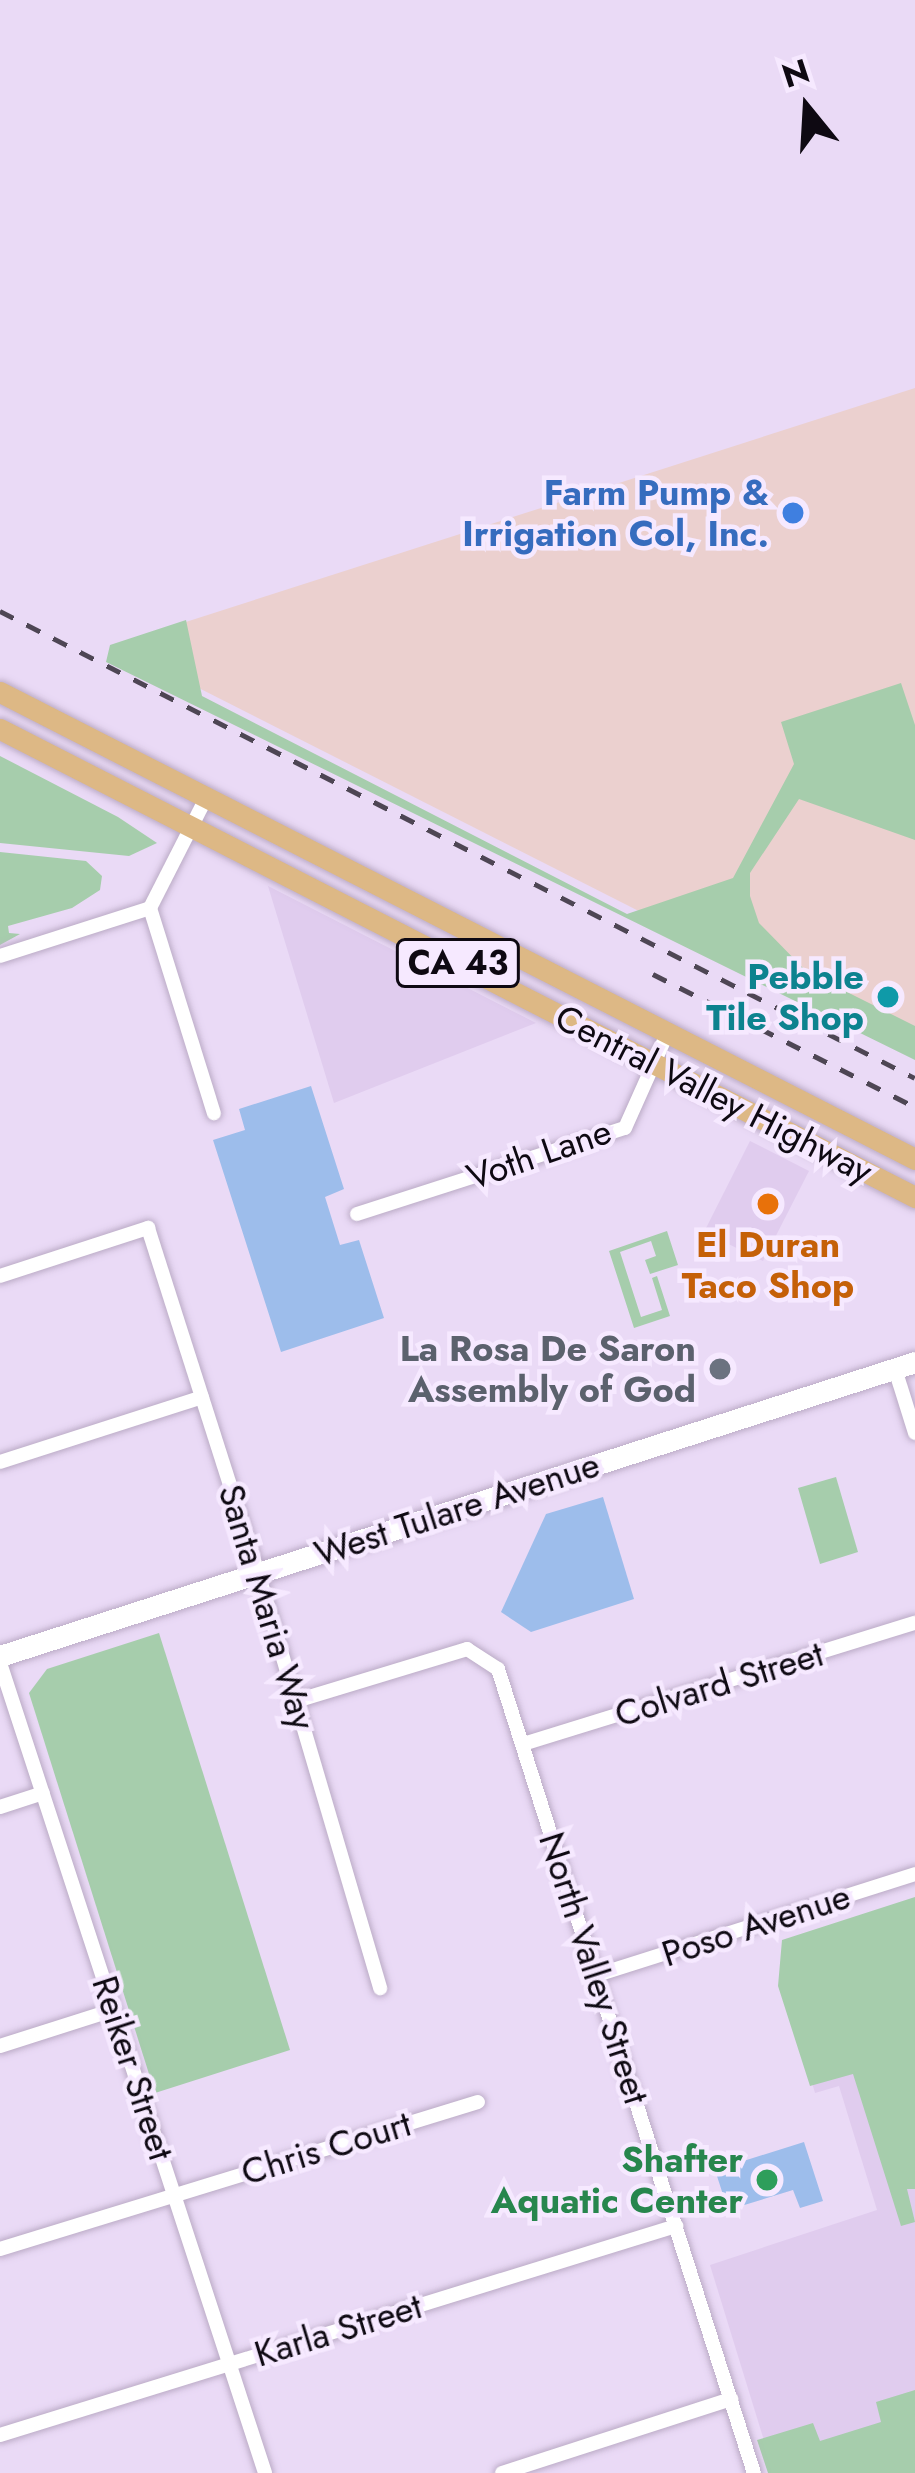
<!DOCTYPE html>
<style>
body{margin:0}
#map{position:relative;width:915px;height:2473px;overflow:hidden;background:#eadaf6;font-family:Jost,sans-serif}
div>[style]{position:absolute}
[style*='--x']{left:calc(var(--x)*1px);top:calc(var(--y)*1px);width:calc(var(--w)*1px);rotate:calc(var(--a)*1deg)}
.built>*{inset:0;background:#e0ccee}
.industrial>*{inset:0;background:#ebd0cf}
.green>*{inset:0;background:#a6cdac}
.water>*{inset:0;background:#9dbdeb}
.roads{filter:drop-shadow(0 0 3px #bbabc6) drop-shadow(0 0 3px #bbabc6)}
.street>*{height:14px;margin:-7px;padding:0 7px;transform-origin:7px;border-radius:7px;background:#fff}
.secondary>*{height:21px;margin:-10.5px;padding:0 10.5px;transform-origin:10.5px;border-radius:10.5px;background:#fff}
.primary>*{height:21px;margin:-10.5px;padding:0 10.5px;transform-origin:10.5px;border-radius:10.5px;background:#ddb885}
.rail>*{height:4.5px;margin-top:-2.25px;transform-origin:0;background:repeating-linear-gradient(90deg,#4e4654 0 15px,transparent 0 30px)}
.dots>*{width:33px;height:33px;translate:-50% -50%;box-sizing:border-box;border:6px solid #f6e9ff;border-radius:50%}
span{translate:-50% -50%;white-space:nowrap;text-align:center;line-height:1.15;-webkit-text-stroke:9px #f6e9ff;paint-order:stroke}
.shield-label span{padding:3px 9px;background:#f6e9ff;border:3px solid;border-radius:9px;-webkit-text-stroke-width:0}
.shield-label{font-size:33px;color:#0e0912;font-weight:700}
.shop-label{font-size:36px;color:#366cbe;font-weight:700}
.right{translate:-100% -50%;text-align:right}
.culture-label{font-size:36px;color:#0d838f;font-weight:700}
.street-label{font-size:36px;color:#0e0912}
.food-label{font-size:36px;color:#c56008;font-weight:700}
.worship-label{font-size:36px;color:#5b616d;font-weight:700}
.leisure-label{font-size:36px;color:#27864d;font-weight:700}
.north{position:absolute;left:747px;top:48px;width:120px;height:120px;-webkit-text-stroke:9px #f6e9ff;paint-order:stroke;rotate:342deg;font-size:33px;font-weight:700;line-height:48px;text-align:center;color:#0e0912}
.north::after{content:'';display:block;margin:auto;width:42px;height:54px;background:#0e0912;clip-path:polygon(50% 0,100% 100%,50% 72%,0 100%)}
</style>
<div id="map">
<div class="built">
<i style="clip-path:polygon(268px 886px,536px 1023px,334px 1103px)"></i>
<i style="clip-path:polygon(750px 1141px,809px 1171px,763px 1261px,704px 1232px)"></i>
<i style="clip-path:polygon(915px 1899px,915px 2473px,774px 2473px,710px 2265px,877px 2210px,839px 2086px,815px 2093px,785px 1990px)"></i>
</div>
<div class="industrial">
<i style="clip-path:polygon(915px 388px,915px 1051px,114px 645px)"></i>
</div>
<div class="green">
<i style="clip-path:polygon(186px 620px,202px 696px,627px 914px,733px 878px,794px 764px,781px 722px,901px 683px,915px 725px,915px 840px,799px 799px,750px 873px,750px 896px,759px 923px,807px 972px,915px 1026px,915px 1060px,106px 662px,110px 645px)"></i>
<i style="clip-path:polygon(0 756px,118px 817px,157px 843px,129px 856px,0 843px)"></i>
<i style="clip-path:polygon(0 852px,86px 861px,102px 876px,100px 890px,72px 908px,8px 926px,9px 933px,20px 934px,0 945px)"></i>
<i style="clip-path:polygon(667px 1231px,678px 1265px,650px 1274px,645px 1260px,656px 1256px,651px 1241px,620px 1252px,641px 1317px,662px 1310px,652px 1278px,657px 1276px,670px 1316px,634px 1328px,609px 1251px)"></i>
<i style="clip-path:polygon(836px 1477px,858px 1552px,820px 1564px,798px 1488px)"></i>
<i style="clip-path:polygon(159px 1633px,290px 2050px,155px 2093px,29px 1693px,47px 1669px)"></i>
<i style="clip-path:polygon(915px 1897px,915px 2189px,907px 2189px,915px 2222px,901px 2226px,853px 2074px,810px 2086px,778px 1986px,782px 1940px)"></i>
<i style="clip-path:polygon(915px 2390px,915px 2473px,768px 2473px,757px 2440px,813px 2423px,820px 2441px,881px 2422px,876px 2402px)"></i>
</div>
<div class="water">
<i style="clip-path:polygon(311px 1086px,344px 1189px,325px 1197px,340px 1245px,359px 1240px,384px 1318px,281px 1352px,213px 1140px,245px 1130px,239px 1109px)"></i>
<i style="clip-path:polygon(603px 1497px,634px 1599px,531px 1632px,501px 1612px,546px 1514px)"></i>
<i style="clip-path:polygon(804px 2142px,823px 2201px,800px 2208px,793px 2190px,728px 2210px,715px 2170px)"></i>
</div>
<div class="roads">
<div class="street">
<i style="--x:150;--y:908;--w:215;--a:72.7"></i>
<i style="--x:0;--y:956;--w:157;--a:-17.7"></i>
<i style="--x:150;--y:908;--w:123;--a:-63"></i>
<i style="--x:357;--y:1214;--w:281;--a:-17.8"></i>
<i style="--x:625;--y:1128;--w:103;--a:-65.9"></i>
<i style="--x:0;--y:1276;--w:156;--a:-18"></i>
<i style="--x:148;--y:1228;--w:362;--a:72.3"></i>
<i style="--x:258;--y:1573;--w:433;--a:73.6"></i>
<i style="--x:895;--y:1369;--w:67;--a:72.6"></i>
<i style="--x:0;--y:1462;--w:212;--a:-17.8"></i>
<i style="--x:0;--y:1663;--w:852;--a:71.88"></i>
<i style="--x:296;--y:1701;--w:179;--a:-16.9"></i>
<i style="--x:467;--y:1649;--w:37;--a:33"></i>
<i style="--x:498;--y:1669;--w:844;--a:72.34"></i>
<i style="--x:523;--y:1744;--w:410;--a:-17.2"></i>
<i style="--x:0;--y:1807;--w:45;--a:-18"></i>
<i style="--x:597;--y:1975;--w:334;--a:-17.6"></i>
<i style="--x:0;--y:2046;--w:119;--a:-17.7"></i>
<i style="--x:0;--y:2249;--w:500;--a:-17.09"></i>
<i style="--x:0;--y:2435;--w:708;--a:-17.18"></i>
<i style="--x:502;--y:2473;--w:241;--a:-17.9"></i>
</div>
<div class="secondary">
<i style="--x:0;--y:1656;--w:961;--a:-17.81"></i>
</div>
<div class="primary">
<i style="--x:0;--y:692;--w:1027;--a:27.04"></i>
<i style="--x:0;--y:729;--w:1028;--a:27.09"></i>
</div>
</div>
<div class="rail">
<i style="--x:0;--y:611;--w:1027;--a:27.04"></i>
<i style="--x:653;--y:974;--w:294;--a:26.9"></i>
</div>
<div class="dots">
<i style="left:793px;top:513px;background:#3f7fe0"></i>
<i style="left:888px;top:997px;background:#0f9aa8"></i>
<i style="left:768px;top:1204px;background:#e8710a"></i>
<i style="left:720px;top:1369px;background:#6b7280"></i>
<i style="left:767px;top:2180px;background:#2e9e5b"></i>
</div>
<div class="shield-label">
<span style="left:458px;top:963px">CA 43</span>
</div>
<div class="shop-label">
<span class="right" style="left:769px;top:513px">Farm Pump &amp;<br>Irrigation Col, Inc.</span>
</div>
<div class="culture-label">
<span class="right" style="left:864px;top:997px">Pebble<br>Tile Shop</span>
</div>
<div class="street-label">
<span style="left:714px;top:1094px;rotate:27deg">Central Valley Highway</span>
<span style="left:539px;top:1154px;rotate:-19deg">Voth Lane</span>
<span style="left:457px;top:1509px;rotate:-18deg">West Tulare Avenue</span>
<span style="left:267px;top:1607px;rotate:73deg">Santa Maria Way</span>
<span style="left:719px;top:1684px;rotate:-17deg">Colvard Street</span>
<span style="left:756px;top:1925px;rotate:-18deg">Poso Avenue</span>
<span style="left:594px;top:1968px;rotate:72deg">North Valley Street</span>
<span style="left:133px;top:2068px;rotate:72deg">Reiker Street</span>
<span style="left:326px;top:2148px;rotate:-17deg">Chris Court</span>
<span style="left:338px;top:2330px;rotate:-17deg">Karla Street</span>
</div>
<div class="food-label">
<span style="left:768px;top:1265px">El Duran<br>Taco Shop</span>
</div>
<div class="worship-label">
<span class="right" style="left:696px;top:1369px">La Rosa De Saron<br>Assembly of God</span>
</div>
<div class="leisure-label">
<span class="right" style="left:743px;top:2180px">Shafter<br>Aquatic Center</span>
</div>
<div class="north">N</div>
</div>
